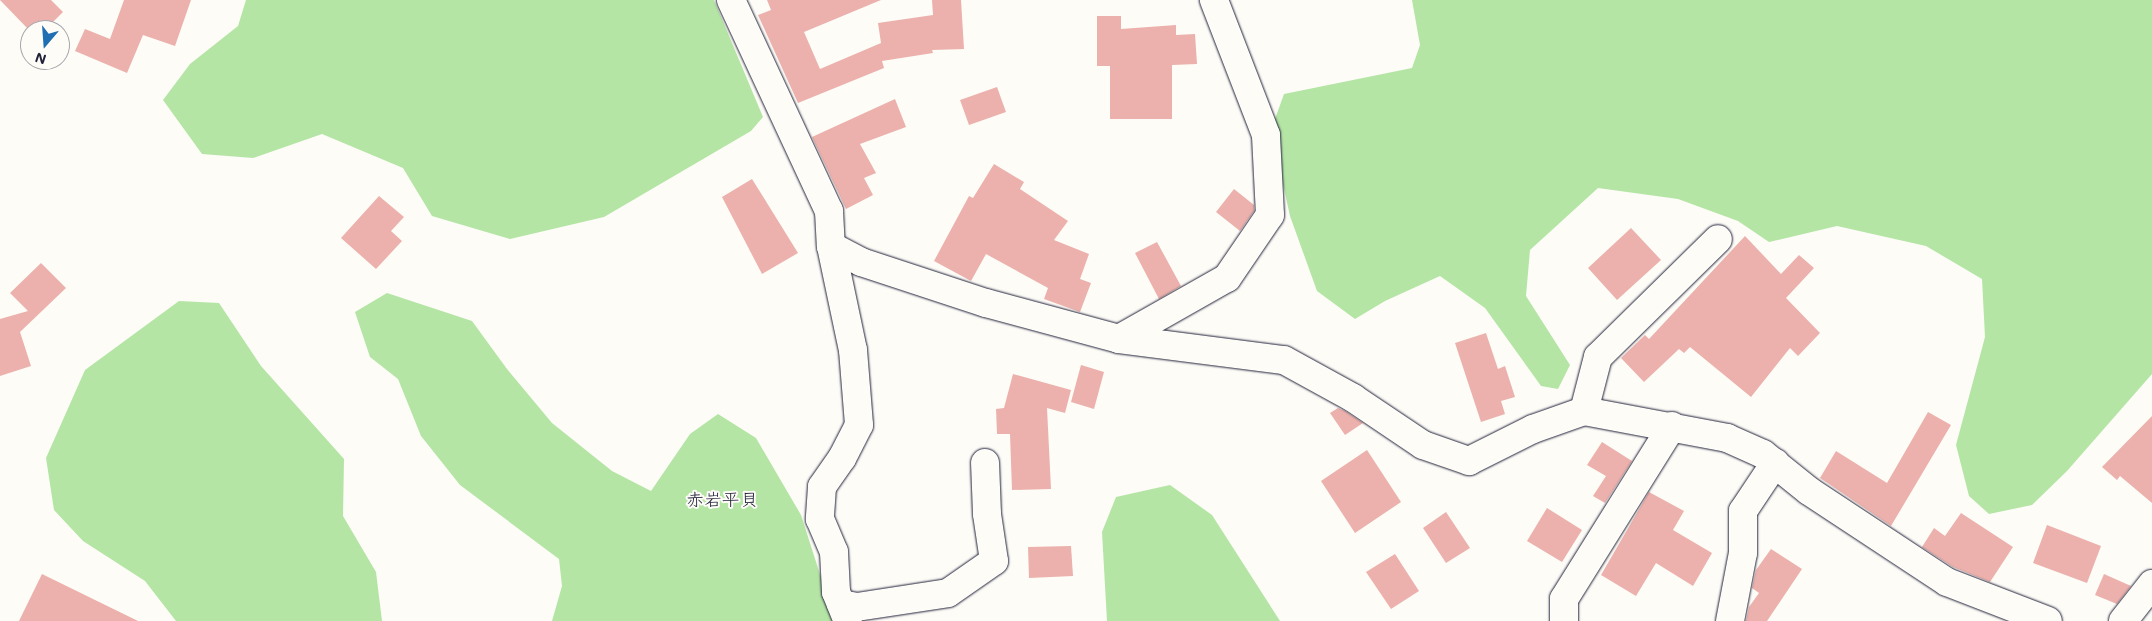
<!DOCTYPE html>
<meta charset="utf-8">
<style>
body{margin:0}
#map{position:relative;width:2152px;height:621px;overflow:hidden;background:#fdfcf7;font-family:Mali,"Klee One",sans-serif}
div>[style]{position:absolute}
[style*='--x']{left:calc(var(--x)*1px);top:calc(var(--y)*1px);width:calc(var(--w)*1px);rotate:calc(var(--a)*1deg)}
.green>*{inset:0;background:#b4e5a5}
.building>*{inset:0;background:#ecb1ac}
.roads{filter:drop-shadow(0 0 1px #22223b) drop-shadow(0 0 1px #22223b)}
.minor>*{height:28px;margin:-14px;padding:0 14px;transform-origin:14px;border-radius:14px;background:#fdfcf7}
span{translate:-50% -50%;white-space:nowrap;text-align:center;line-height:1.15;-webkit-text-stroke:4px #fdfcf7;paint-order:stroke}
.quarter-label{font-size:18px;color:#22223b}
.north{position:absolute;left:20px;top:20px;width:50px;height:50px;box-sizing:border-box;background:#fdfcf7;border:1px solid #a5a5ac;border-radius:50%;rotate:198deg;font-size:14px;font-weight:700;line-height:20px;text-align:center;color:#22223b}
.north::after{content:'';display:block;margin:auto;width:18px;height:22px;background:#1f6fb2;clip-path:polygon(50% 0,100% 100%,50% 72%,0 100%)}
</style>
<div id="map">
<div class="green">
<i style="clip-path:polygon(246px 0,714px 0,763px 117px,751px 131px,604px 217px,510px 239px,432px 216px,403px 168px,322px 134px,253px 158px,202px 154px,163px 100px,190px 64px,238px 26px)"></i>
<i style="clip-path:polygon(1412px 0,2152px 0,2152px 374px,2067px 471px,2032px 505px,1989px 514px,1969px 496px,1956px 445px,1985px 337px,1982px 279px,1926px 246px,1837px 226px,1769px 242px,1738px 221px,1678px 199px,1598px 188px,1530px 250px,1526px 296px,1570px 365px,1558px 389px,1541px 386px,1485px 308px,1440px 276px,1385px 301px,1355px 319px,1317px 291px,1290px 216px,1271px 130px,1284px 94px,1412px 68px,1420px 45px)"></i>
<i style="clip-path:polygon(387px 293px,472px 321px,507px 369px,552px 423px,612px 471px,651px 491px,690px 434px,718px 414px,756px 438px,801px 515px,835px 621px,552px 621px,562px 586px,559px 559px,460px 485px,421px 436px,398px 379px,370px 357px,355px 312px)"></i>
<i style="clip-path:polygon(179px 301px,219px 303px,261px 366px,344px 459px,343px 516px,376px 572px,382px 621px,176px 621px,145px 581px,83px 541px,54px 510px,46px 458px,85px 370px)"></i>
<i style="clip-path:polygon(1170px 485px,1212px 515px,1280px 621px,1107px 621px,1102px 532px,1116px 497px)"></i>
</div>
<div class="building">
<i style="clip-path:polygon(0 0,51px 0,63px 12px,45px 30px,29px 30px)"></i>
<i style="clip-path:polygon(124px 0,191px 0,175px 46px,143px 35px,127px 73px,75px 51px,85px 29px,110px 39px)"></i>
<i style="clip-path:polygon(767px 0,881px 0,804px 32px,820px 69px,881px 43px,878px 23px,933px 15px,932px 0,961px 0,964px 49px,932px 50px,933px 53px,882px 61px,884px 68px,798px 103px,758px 15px,771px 10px)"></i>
<i style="clip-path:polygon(1097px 16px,1121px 16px,1121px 29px,1176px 25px,1176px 35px,1195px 34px,1197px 64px,1172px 65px,1172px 119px,1110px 119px,1110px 66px,1097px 66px)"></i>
<i style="clip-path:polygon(997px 87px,1006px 112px,969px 125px,960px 100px)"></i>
<i style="clip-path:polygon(895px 99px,906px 127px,860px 144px,876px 173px,864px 178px,873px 195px,846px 209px,812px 137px)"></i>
<i style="clip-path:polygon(994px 164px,1024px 182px,1020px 189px,1068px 221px,1054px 240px,1089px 254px,1080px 279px,1091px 283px,1080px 312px,1044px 299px,1048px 288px,986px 254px,971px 281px,934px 261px,969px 196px,973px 198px)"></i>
<i style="clip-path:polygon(752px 179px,798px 253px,762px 274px,722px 197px)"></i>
<i style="clip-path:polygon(1234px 189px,1254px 205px,1254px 211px,1240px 231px,1216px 212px)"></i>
<i style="clip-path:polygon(379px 196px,404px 217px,391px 231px,402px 241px,376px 269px,341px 238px)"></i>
<i style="clip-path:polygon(1631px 228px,1661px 260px,1617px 300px,1588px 268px)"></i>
<i style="clip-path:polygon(1745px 236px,1781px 274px,1799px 255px,1814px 268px,1786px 298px,1820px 333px,1798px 356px,1790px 348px,1751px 397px,1690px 347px,1684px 353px,1679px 349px,1644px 382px,1621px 358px,1645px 335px,1649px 339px)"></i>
<i style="clip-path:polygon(1157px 242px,1181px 286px,1159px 299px,1135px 253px)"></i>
<i style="clip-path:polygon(41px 263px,66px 288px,20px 332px,31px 366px,0 376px,0 319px,28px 311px,10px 293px)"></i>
<i style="clip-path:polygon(1486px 333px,1498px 369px,1505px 366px,1515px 397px,1501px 401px,1505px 414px,1481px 422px,1455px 343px)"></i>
<i style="clip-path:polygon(1081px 365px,1104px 372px,1094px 409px,1071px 402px)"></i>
<i style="clip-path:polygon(1013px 374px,1071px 390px,1065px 413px,1047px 408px,1051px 489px,1012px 490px,1010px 434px,997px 434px,996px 409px,1004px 408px)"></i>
<i style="clip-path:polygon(1338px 408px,1345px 411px,1363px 423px,1345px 435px,1330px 413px)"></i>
<i style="clip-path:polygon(1928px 412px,1951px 425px,1891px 526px,1820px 478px,1836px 451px,1887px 483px)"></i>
<i style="clip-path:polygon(2152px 416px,2152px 503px,2120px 476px,2117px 480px,2102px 467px)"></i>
<i style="clip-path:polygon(1602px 442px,1632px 461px,1605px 503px,1593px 496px,1606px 476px,1587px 465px)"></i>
<i style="clip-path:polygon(1367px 450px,1401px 502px,1355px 533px,1321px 481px)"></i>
<i style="clip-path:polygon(1649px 492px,1684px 511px,1673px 530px,1712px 553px,1693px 586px,1656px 563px,1636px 596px,1601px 575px)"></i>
<i style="clip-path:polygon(1547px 508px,1582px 530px,1562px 562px,1527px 541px)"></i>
<i style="clip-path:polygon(1446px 512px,1470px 548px,1446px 563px,1423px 528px)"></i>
<i style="clip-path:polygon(1961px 513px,2013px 547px,1990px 582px,1953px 567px,1922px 547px,1934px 528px,1945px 536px)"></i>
<i style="clip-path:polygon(2047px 525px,2101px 546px,2087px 583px,2033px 563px)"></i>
<i style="clip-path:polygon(1071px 546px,1073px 576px,1029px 578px,1028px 547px)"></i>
<i style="clip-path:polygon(1771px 549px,1802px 569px,1767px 621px,1746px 621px,1749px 607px,1759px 593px,1752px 588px,1756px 570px)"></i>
<i style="clip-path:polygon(1395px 554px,1419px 591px,1391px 609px,1366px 572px)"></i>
<i style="clip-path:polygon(42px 574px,138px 621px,19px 621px)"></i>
<i style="clip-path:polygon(2104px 574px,2131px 586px,2117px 604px,2095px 595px)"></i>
</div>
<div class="roads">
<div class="minor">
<i style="--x:731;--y:0;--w:233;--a:65.1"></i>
<i style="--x:829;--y:211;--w:35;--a:87"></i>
<i style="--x:831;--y:246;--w:34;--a:28"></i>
<i style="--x:861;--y:262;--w:132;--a:18.2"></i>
<i style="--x:986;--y:303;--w:138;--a:15.1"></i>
<i style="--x:1119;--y:339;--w:166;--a:7.3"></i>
<i style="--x:1284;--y:360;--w:79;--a:28.8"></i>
<i style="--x:1353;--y:398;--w:84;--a:33.9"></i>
<i style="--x:1423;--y:445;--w:49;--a:19.2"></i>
<i style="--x:1469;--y:461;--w:72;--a:-26.6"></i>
<i style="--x:1533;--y:429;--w:54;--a:-19.4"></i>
<i style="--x:1584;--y:411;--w:146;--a:10.7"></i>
<i style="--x:1727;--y:438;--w:39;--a:24"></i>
<i style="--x:1763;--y:454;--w:59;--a:38.8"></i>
<i style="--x:1809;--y:491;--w:165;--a:33.4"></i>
<i style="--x:1947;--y:582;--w:108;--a:21.1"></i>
<i style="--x:831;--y:246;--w:106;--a:78.1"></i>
<i style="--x:853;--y:350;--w:75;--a:85.4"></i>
<i style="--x:859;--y:425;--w:37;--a:117"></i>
<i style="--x:842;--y:458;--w:35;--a:125"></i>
<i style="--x:822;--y:487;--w:32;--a:94"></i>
<i style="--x:820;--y:519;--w:36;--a:67"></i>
<i style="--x:834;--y:552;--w:40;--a:87.1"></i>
<i style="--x:836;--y:592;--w:31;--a:68"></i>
<i style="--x:1119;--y:339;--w:124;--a:-29.5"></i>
<i style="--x:1227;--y:278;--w:76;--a:-55.7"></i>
<i style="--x:1270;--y:215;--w:80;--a:-92.9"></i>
<i style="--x:1266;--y:135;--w:145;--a:-111.1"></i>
<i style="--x:1584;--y:411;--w:56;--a:-75.5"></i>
<i style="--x:1598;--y:357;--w:168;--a:-44.5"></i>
<i style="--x:841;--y:604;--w:16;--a:11"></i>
<i style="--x:857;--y:607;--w:92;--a:-8.7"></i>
<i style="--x:948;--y:593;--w:56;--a:-34.8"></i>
<i style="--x:994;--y:561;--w:48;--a:-98.5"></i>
<i style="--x:987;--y:514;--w:51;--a:-92.2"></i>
<i style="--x:1564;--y:621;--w:22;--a:-90"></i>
<i style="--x:1564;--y:599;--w:204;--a:-58"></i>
<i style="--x:1730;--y:621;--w:69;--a:-79.2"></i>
<i style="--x:1743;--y:553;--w:42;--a:-90"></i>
<i style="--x:1743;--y:511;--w:58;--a:-56.3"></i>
<i style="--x:2123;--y:621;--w:47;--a:-51.9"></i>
</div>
</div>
<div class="quarter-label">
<span style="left:722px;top:499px">赤岩平貝</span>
</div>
<div class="north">N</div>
</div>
